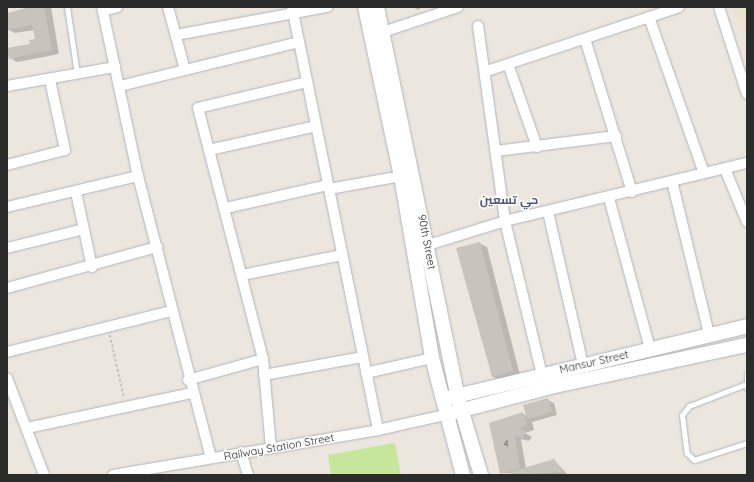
<!DOCTYPE html>
<meta charset="utf-8">
<style>
body{margin:0}
#map{position:relative;width:754px;height:482px;overflow:hidden;background:#ece6de;font-family:Quicksand,Cairo,sans-serif}
div>[style]{position:absolute}
[style*='--x']{left:calc(var(--x)*1px);top:calc(var(--y)*1px);width:calc(var(--w)*1px);rotate:calc(var(--a)*1deg)}
.education>*{inset:0;background:#ece3ce}
.pitch>*{inset:0;background:#c6e69a}
.shadow>*{inset:0;background:#0003}
.building>*{inset:0;background:#c8c4bc}
.path>*{height:1.5px;margin-top:-0.75px;transform-origin:0;background:repeating-linear-gradient(90deg,#c4c4c4 0 3px,transparent 0 5px)}
.roads{filter:drop-shadow(0 0 1px #b1b4be) drop-shadow(0 0 1px #b1b4be)}
.lane>*{height:5px;margin:-2.5px;padding:0 2.5px;transform-origin:2.5px;border-radius:2.5px;background:#fff}
.street>*{height:10px;margin:-5px;padding:0 5px;transform-origin:5px;border-radius:5px;background:#fff}
.secondary>*{height:14px;margin:-7px;padding:0 7px;transform-origin:7px;border-radius:7px;background:#fff}
span{translate:-50% -50%;white-space:nowrap;text-align:center;line-height:1.15;-webkit-text-stroke:3px #fff;paint-order:stroke}
.number-label{font-size:9px;color:#52514f}
.number-label span{-webkit-text-stroke-width:0}
.street-label{font-size:11px;color:#2b2b2b}
.neighbourhood-label{font-size:12px;color:#4e5579;font-weight:700}
.frame{position:absolute;inset:0;border:8px solid #2b2b2b;pointer-events:none}
</style>
<div id="map">
<div class="education">
<i style="clip-path:polygon(731px 7px,747px 7px,747px 37px)"></i>
</div>
<div class="pitch">
<i style="clip-path:polygon(395px 443px,401px 475px,331px 475px,328px 455px)"></i>
</div>
<div class="shadow">
<i style="clip-path:polygon(31px 7px,51px 7px,59px 54px,17px 62px,10px 58px,36px 39px,34px 30px,15px 33px,7px 29px,7px 14px)"></i>
<i style="clip-path:polygon(413px 7px,422px 7px,418px 10px)"></i>
<i style="clip-path:polygon(479px 243px,487px 247px,520px 375px,500px 381px,492px 376px)"></i>
<i style="clip-path:polygon(548px 400px,554px 403px,557px 415px,532px 422px,534px 430px,525px 433px,532px 437px,529px 441px,521px 439px,526px 469px,554px 460px,568px 475px,500px 473px,523px 414px,527px 416px)"></i>
</div>
<div class="building">
<i style="clip-path:polygon(30px 7px,44px 7px,52px 50px,9px 59px,7px 48px,30px 44px,29px 40px,35px 39px,32px 25px,7px 30px,7px 13px)"></i>
<i style="clip-path:polygon(480px 242px,513px 371px,492px 377px,456px 248px)"></i>
<i style="clip-path:polygon(548px 398px,552px 412px,527px 419px,523px 405px)"></i>
<i style="clip-path:polygon(523px 412px,527px 426px,519px 428px,526px 432px,522px 438px,515px 436px,520px 468px,500px 474px,489px 423px)"></i>
<i style="clip-path:polygon(554px 459px,563px 472px,511px 475px,510px 472px)"></i>
</div>
<div class="path">
<i style="--x:110;--y:335;--w:64;--a:77.3"></i>
</div>
<div class="roads">
<div class="lane">
<i style="--x:67;--y:7;--w:68;--a:81.5"></i>
<i style="--x:747;--y:374;--w:14;--a:90"></i>
<i style="--x:746;--y:384;--w:61;--a:158.9"></i>
<i style="--x:689;--y:406;--w:11;--a:128"></i>
<i style="--x:682;--y:415;--w:38;--a:83"></i>
<i style="--x:687;--y:453;--w:10;--a:45"></i>
<i style="--x:694;--y:460;--w:56;--a:-17.8"></i>
</div>
<div class="street">
<i style="--x:102;--y:7;--w:173;--a:78"></i>
<i style="--x:138;--y:176;--w:291;--a:75.5"></i>
<i style="--x:168;--y:7;--w:65;--a:74.9"></i>
<i style="--x:292;--y:7;--w:432;--a:78.5"></i>
<i style="--x:719;--y:7;--w:91;--a:72.2"></i>
<i style="--x:103;--y:11;--w:15;--a:-16"></i>
<i style="--x:649;--y:17;--w:165;--a:70.6"></i>
<i style="--x:478;--y:26;--w:197;--a:82.1"></i>
<i style="--x:505;--y:221;--w:158;--a:76.5"></i>
<i style="--x:383;--y:32;--w:79;--a:-18.4"></i>
<i style="--x:176;--y:35;--w:154;--a:-10.5"></i>
<i style="--x:585;--y:39;--w:160;--a:72.9"></i>
<i style="--x:508;--y:64;--w:88;--a:70.7"></i>
<i style="--x:487;--y:71;--w:202;--a:-18.4"></i>
<i style="--x:7;--y:86;--w:110;--a:-10"></i>
<i style="--x:120;--y:86;--w:184;--a:-13.8"></i>
<i style="--x:209;--y:150;--w:110;--a:-12.6"></i>
<i style="--x:496;--y:151;--w:121;--a:-7.1"></i>
<i style="--x:7;--y:165;--w:60;--a:-14.5"></i>
<i style="--x:65;--y:150;--w:72;--a:-102.1"></i>
<i style="--x:725;--y:169;--w:57;--a:67.5"></i>
<i style="--x:672;--y:181;--w:157;--a:76.4"></i>
<i style="--x:329;--y:189;--w:73;--a:-10.2"></i>
<i style="--x:76;--y:192;--w:77;--a:78"></i>
<i style="--x:609;--y:198;--w:156;--a:74.8"></i>
<i style="--x:7;--y:207;--w:135;--a:-13.3"></i>
<i style="--x:226;--y:208;--w:105;--a:-12.7"></i>
<i style="--x:548;--y:212;--w:157;--a:77.1"></i>
<i style="--x:428;--y:245;--w:81;--a:-17.3"></i>
<i style="--x:505;--y:221;--w:249;--a:-13.5"></i>
<i style="--x:7;--y:248;--w:79;--a:-13.9"></i>
<i style="--x:242;--y:275;--w:102;--a:-11.3"></i>
<i style="--x:7;--y:288;--w:156;--a:-15.3"></i>
<i style="--x:7;--y:352;--w:170;--a:-14"></i>
<i style="--x:366;--y:373;--w:68;--a:-12.8"></i>
<i style="--x:264;--y:375;--w:101;--a:-10.3"></i>
<i style="--x:7;--y:378;--w:104;--a:69.1"></i>
<i style="--x:188;--y:380;--w:78;--a:-15.6"></i>
<i style="--x:27;--y:428;--w:169;--a:-12"></i>
<i style="--x:271;--y:448;--w:89;--a:-95.1"></i>
<i style="--x:263;--y:359;--w:259;--a:-104.5"></i>
<i style="--x:198;--y:108;--w:112;--a:-13.4"></i>
<i style="--x:241;--y:452;--w:24;--a:73"></i>
<i style="--x:113;--y:475;--w:269;--a:-9.6"></i>
<i style="--x:378;--y:430;--w:69;--a:-12.6"></i>
</div>
<div class="secondary">
<i style="--x:365;--y:7;--w:173;--a:78"></i>
<i style="--x:401;--y:176;--w:185;--a:80.3"></i>
<i style="--x:432;--y:358;--w:121;--a:75.2"></i>
<i style="--x:377;--y:7;--w:396;--a:78.3"></i>
<i style="--x:457;--y:395;--w:84;--a:73.3"></i>
<i style="--x:448;--y:398;--w:308;--a:-13.5"></i>
<i style="--x:451;--y:413;--w:107;--a:-14.6"></i>
<i style="--x:555;--y:386;--w:196;--a:-12.1"></i>
</div>
</div>
<div class="number-label">
<span style="left:506px;top:444px">4</span>
</div>
<div class="street-label">
<span style="left:427px;top:242px;rotate:79deg">90th Street</span>
<span style="left:594px;top:362px;rotate:-13deg">Mansur Street</span>
<span style="left:279px;top:447px;rotate:-10deg">Railway Station Street</span>
</div>
<div class="neighbourhood-label">
<span style="left:509px;top:200px">حي تسعين</span>
</div>
<div class="frame"></div>
</div>
